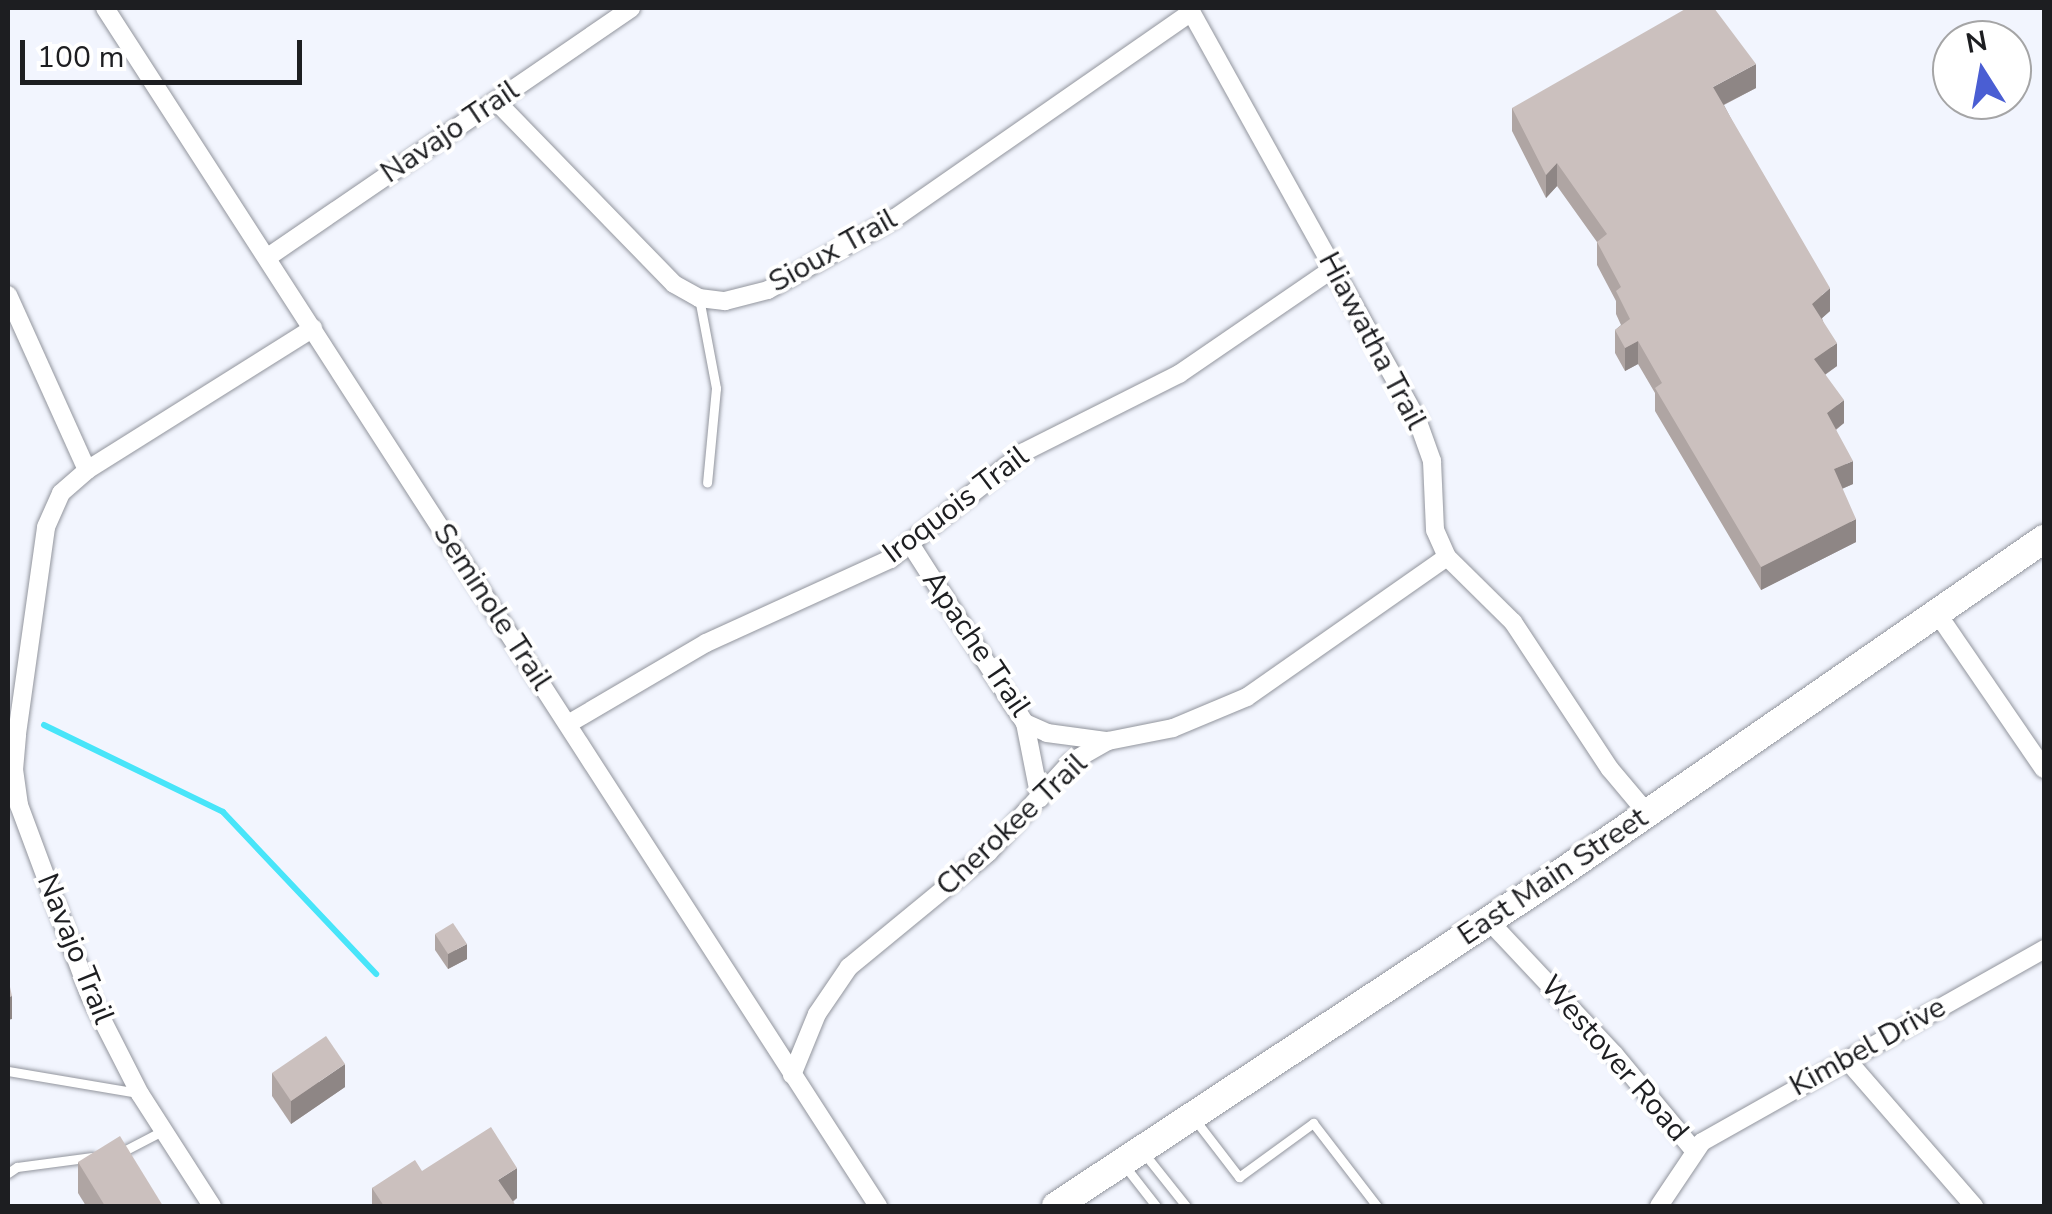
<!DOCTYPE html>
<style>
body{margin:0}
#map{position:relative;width:2052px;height:1214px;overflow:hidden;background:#f2f5fe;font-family:"Nunito Sans",sans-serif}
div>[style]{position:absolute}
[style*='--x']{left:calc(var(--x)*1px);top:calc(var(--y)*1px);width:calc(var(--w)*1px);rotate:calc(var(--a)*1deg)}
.stream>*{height:6px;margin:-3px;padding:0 3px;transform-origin:3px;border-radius:3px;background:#48e5f9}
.roads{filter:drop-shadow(0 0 2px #92959d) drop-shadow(0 0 2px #92959d)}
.lane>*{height:9px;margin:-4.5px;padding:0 4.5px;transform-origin:4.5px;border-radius:4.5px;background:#fff}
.street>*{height:18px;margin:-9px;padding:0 9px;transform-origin:9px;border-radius:9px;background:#fff}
.primary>*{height:28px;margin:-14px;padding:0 14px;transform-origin:14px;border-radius:14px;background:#fff}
.wall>*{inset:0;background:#afa5a3}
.shaded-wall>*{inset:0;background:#8e8685}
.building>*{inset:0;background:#cbc0be}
span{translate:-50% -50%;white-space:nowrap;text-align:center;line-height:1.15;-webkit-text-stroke:8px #fff;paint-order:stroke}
.street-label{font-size:30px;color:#1d1e21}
.frame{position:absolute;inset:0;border:10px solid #1d1e21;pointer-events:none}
.north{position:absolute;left:1932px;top:20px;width:100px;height:100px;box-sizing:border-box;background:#fff;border:2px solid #a5a5a6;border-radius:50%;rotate:349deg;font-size:28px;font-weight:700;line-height:40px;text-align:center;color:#1d1e21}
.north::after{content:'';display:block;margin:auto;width:35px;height:45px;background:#4a5ed3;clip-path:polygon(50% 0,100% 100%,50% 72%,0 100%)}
.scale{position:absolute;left:20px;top:40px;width:282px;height:45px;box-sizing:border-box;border:5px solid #1d1e21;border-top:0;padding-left:12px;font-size:30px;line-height:35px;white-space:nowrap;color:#1d1e21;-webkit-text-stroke:8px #fff;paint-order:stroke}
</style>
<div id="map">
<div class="stream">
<i style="--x:44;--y:725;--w:199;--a:25.9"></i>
<i style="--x:223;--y:812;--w:223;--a:46.6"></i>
</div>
<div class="roads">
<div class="lane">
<i style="--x:699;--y:298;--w:92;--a:79.3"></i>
<i style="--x:716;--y:388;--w:95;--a:95.4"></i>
<i style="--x:8;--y:1071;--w:132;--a:9.6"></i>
<i style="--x:1196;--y:1121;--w:71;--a:52.5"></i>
<i style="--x:1239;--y:1177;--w:92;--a:-36.1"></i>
<i style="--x:1313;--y:1123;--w:105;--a:52.4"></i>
<i style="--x:1143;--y:1152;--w:69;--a:51.5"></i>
<i style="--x:118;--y:1154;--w:52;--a:-27.6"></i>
<i style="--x:1124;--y:1165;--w:52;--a:52"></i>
<i style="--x:8;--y:1173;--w:11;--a:-34"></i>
<i style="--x:17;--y:1167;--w:76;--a:-7.6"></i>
</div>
<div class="street">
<i style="--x:105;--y:8;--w:1426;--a:57.17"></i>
<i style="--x:1189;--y:8;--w:470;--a:61"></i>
<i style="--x:1417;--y:419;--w:45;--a:70.3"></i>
<i style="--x:1432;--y:461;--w:69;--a:87.5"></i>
<i style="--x:1435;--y:530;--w:30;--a:66"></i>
<i style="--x:1447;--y:557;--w:93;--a:44.6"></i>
<i style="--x:1513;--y:622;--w:176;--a:56.6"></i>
<i style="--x:1610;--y:769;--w:57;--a:49.9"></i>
<i style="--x:496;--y:101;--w:255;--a:45.8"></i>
<i style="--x:674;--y:284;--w:29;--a:29"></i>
<i style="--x:699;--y:298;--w:26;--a:7"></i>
<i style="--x:725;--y:301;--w:44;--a:-14.3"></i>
<i style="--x:768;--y:290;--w:146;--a:-29.6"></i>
<i style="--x:895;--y:218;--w:361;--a:-34.8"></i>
<i style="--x:268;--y:257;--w:440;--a:-34.4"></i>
<i style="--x:8;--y:295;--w:192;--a:65.7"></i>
<i style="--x:911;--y:545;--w:211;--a:57.4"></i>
<i style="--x:1025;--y:723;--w:24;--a:24"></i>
<i style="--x:1047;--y:733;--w:61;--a:7.6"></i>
<i style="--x:1937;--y:613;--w:189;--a:55.6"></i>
<i style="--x:1025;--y:723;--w:77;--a:78.8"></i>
<i style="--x:568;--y:724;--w:160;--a:-30.4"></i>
<i style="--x:706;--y:643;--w:202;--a:-24.5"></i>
<i style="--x:890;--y:559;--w:171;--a:-38.6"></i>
<i style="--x:1024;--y:452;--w:174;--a:-26.7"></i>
<i style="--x:1179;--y:374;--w:188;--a:-34.4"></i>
<i style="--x:1489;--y:921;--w:183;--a:46.8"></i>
<i style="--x:1614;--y:1054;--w:124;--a:50.3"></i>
<i style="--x:1847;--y:1060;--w:194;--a:49"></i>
<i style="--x:792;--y:1075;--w:66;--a:-67.7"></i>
<i style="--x:817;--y:1014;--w:57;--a:-55.8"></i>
<i style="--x:849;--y:967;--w:180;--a:-39.4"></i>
<i style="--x:988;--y:853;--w:123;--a:-47.6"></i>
<i style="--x:1071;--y:762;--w:43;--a:-29.6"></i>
<i style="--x:1108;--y:741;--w:66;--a:-11.3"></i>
<i style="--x:1173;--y:728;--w:80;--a:-22.7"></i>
<i style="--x:1247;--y:697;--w:244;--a:-35"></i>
<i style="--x:212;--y:1206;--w:133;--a:-122.7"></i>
<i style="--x:140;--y:1094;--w:110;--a:-117"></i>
<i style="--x:90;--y:996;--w:204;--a:-110.4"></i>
<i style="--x:19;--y:805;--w:35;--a:-98"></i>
<i style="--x:14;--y:770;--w:36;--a:-85"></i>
<i style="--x:17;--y:734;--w:209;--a:-82"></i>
<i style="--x:46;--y:527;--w:37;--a:-66"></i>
<i style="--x:61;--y:493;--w:35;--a:-41"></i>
<i style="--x:87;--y:470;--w:267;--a:-32.1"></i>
<i style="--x:1659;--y:1206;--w:77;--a:-56.1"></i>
<i style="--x:1702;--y:1142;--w:393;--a:-29.4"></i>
</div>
<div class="primary">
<i style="--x:1056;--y:1206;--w:601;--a:-33.4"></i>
<i style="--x:1558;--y:875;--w:591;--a:-34.66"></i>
</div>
</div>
<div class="wall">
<i style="clip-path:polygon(1756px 88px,1724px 105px,1830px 311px,1822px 318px,1837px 366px,1825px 375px,1844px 423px,1836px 430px,1853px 484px,1842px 489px,1856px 542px,1761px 590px,1655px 411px,1655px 393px,1638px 364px,1625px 371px,1615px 353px,1615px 330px,1621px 325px,1616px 314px,1616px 301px,1597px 265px,1597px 242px,1557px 186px,1546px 198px,1512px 131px,1512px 108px)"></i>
<i style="clip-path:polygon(435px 934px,467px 959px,448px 969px,435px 950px)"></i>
<i style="clip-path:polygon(272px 1073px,345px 1087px,291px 1124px,272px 1096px)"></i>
<i style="clip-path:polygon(78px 1162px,163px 1206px,86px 1206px,78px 1193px)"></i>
<i style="clip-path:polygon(422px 1171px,517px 1198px,513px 1202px,516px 1206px,372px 1206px,372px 1188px)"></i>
</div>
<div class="shaded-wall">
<i style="clip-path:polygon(1756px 64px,1756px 88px,1713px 110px,1713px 87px)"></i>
<i style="clip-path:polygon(1557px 163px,1557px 186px,1546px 198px,1546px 175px)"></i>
<i style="clip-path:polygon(1830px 288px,1830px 311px,1812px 327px,1812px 304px)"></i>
<i style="clip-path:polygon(1638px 341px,1638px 364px,1625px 371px,1625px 348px)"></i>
<i style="clip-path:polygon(1837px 343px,1837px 366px,1814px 382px,1814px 359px)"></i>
<i style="clip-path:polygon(1844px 400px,1844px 423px,1827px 436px,1827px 413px)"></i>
<i style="clip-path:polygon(1853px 461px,1853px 484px,1834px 492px,1834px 469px)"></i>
<i style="clip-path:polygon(1856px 519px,1856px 542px,1761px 590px,1761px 567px)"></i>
<i style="clip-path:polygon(467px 944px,467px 959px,448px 969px,448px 954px)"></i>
<i style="clip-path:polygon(12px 996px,12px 1019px,8px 1020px,8px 997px)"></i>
<i style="clip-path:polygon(345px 1064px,345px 1087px,291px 1124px,291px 1101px)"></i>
<i style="clip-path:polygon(517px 1168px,517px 1198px,505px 1206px,498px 1180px)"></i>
</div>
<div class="building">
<i style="clip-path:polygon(1687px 8px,1714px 8px,1756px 64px,1713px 87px,1830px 288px,1812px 304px,1837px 343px,1814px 359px,1844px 400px,1827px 413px,1853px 461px,1834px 469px,1856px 519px,1761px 567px,1655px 388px,1662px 383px,1638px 341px,1625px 348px,1615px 330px,1630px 319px,1616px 291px,1621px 287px,1597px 242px,1607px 234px,1557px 163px,1546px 175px,1512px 108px)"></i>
<i style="clip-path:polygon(453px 923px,467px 944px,448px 954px,435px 934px)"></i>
<i style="clip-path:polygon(8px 978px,12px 996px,8px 997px)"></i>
<i style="clip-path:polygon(326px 1036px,345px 1064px,291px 1101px,272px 1073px)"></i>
<i style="clip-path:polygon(491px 1127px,517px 1168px,498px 1180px,516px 1206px,384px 1206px,372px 1188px,415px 1160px,422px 1171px)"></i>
<i style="clip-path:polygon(120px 1136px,163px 1206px,105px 1206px,78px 1162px)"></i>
</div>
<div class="street-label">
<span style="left:450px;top:132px;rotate:-34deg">Navajo Trail</span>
<span style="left:833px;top:251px;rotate:-29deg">Sioux Trail</span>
<span style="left:1372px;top:341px;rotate:62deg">Hiawatha Trail</span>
<span style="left:956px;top:505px;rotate:-37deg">Iroquois Trail</span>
<span style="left:492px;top:607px;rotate:57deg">Seminole Trail</span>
<span style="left:976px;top:644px;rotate:56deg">Apache Trail</span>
<span style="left:1012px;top:825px;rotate:-43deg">Cherokee Trail</span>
<span style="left:1553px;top:877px;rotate:-34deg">East Main Street</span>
<span style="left:75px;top:949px;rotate:68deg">Navajo Trail</span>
<span style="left:1868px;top:1047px;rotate:-29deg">Kimbel Drive</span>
<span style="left:1614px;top:1059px;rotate:49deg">Westover Road</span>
</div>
<div class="frame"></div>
<div class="north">N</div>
<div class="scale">100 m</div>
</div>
